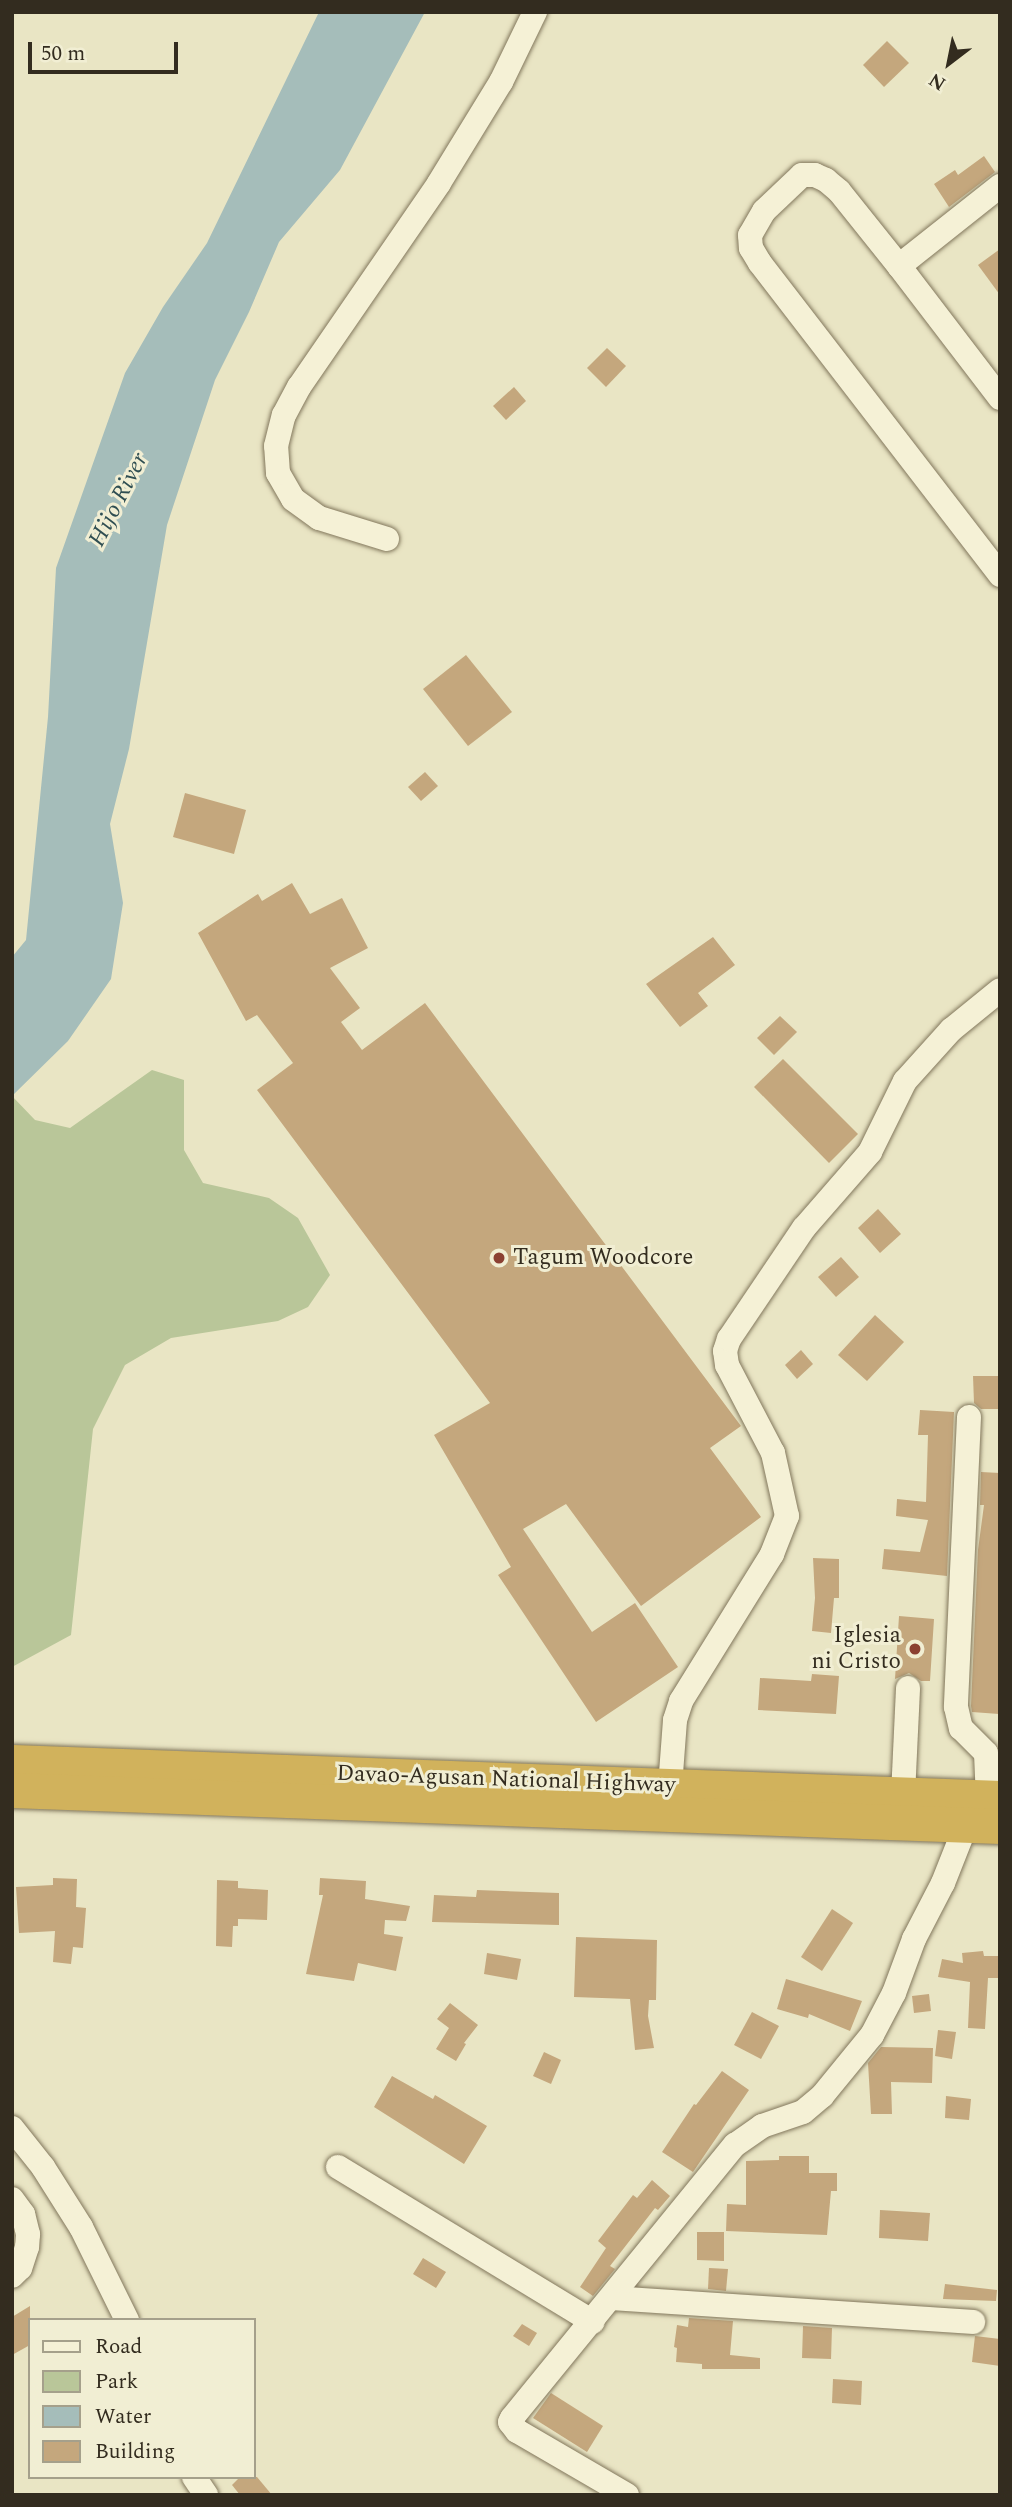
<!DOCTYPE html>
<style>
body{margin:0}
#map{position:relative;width:1012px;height:2507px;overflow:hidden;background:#e9e5c4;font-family:Spectral,serif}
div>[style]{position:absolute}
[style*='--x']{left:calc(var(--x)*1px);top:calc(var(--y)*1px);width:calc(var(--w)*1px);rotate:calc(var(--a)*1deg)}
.green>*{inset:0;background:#b9c699}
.water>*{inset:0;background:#a5bdba}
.building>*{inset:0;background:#c4a77d}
.roads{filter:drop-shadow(0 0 2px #82775c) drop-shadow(0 0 2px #82775c)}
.minor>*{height:24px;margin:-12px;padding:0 12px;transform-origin:12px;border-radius:12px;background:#f5f1d6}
.highway>*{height:35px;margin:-17.5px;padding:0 17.5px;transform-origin:17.5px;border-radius:17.5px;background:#d1b25c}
.dots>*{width:19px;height:19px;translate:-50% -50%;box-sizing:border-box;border:4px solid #f1eed3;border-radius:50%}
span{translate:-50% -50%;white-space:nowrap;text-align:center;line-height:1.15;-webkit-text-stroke:6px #f1eed3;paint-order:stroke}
.poi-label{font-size:23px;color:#332c1f}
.left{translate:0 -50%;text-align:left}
.right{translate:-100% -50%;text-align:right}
.street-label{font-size:23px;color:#332c1f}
.water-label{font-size:24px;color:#2f4e52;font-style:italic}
.frame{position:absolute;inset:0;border:14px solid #332c1f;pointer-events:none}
.legend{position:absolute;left:28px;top:2318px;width:228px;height:161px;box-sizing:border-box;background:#f1eed3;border:2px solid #a5a08b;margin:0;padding:9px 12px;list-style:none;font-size:21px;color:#332c1f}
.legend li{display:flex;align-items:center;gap:14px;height:35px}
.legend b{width:35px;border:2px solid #a5a08b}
.north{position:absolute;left:914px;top:28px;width:70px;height:70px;-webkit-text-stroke:5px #f1eed3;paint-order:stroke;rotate:212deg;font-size:19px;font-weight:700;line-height:28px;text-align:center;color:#332c1f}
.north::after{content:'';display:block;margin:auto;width:24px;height:32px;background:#332c1f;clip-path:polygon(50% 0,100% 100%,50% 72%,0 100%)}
.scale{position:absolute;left:28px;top:42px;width:150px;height:32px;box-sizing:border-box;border:4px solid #332c1f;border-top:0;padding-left:9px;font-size:21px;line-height:24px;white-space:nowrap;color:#332c1f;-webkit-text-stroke:5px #f1eed3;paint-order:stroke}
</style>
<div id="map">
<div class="green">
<i style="clip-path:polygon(152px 1070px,184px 1080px,184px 1150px,203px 1183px,269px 1198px,298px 1218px,330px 1275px,308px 1307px,278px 1321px,171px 1338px,125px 1365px,93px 1429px,71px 1635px,12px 1667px,12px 1096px,35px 1120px,70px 1128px)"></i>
</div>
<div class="water">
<i style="clip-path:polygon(319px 12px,425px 12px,340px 170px,279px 242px,249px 312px,215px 380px,167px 525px,129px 749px,110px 824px,123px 903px,111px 979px,68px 1041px,12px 1096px,12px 957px,26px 940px,48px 717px,56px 568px,125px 373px,163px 307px,207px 243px)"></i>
</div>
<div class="building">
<i style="clip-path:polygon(887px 41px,909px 63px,884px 87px,863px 65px)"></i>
<i style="clip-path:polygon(984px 156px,995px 172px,949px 207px,934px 184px,955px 170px,958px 175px)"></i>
<i style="clip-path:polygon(1000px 249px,1000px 295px,978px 265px)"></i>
<i style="clip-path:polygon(607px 348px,626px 366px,606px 387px,587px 368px)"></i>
<i style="clip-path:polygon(514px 387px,526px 401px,506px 420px,493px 406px)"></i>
<i style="clip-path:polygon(466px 655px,512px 712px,468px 746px,423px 689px)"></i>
<i style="clip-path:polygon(425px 772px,438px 786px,421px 801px,408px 787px)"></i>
<i style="clip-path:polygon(185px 793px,246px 810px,234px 854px,173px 837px)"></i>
<i style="clip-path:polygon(292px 883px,310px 914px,342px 898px,368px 948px,330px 968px,360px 1008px,341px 1022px,362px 1050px,425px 1003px,741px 1426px,710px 1448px,761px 1517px,641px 1606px,566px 1504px,523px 1529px,592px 1632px,635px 1603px,678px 1667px,596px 1722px,498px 1575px,511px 1567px,434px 1435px,490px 1403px,257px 1090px,293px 1063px,257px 1015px,246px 1021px,198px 933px,258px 894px,262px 901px)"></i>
<i style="clip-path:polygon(713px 937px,735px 965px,698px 993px,708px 1006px,680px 1027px,646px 984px)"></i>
<i style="clip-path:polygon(780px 1016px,797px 1032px,774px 1055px,757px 1038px)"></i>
<i style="clip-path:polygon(783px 1059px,858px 1134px,829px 1163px,754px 1087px)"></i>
<i style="clip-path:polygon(878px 1209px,901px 1234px,880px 1253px,858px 1228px)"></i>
<i style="clip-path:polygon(841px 1257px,859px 1277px,836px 1297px,818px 1277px)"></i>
<i style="clip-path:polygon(875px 1315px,904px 1342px,867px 1381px,838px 1355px)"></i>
<i style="clip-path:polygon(801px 1350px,813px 1364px,797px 1379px,785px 1365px)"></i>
<i style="clip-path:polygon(973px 1376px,1000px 1376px,1000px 1409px,981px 1409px,974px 1403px)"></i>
<i style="clip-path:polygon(920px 1410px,954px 1412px,947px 1576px,882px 1569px,884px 1549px,920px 1552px,928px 1520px,896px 1516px,897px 1499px,926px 1502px,928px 1435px,918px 1435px)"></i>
<i style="clip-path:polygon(981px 1472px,1000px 1473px,999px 1714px,972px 1712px,971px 1706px,978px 1550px,984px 1505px,980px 1505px)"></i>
<i style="clip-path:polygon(813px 1558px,839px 1559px,839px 1598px,834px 1598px,831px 1633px,812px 1631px,815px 1598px)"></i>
<i style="clip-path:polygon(899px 1616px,934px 1619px,930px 1681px,921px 1681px,909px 1673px,895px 1679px)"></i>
<i style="clip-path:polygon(812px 1674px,839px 1676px,836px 1714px,758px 1710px,760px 1678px,811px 1681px)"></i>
<i style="clip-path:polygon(53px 1878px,77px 1879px,76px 1907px,86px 1908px,83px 1948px,73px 1947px,71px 1964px,53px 1962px,55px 1931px,19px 1933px,16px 1887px,53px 1885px)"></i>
<i style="clip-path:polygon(320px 1878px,366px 1881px,365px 1899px,410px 1906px,406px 1921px,385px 1920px,384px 1934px,403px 1937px,396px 1971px,358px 1963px,354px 1981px,306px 1974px,323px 1895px,319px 1895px)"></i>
<i style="clip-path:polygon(217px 1880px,238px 1881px,238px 1888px,268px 1890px,267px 1920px,238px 1919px,238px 1926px,233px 1926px,232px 1947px,216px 1946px)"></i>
<i style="clip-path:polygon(477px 1890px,559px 1893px,559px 1925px,432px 1922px,434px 1895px,476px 1897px)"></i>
<i style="clip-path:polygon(832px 1909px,853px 1923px,822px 1971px,801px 1957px)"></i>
<i style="clip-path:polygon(576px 1937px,657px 1940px,656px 2000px,649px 2000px,648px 2016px,654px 2048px,635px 2050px,630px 1999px,574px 1997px)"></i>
<i style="clip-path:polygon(983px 1951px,984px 1956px,1000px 1956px,1000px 1978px,988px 1978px,985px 2029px,968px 2028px,970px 1982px,938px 1977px,942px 1959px,963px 1963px,962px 1953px)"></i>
<i style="clip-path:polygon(487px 1953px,521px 1959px,517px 1980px,484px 1974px)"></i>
<i style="clip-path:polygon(786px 1979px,862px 2001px,850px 2031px,809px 2014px,808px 2018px,777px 2009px)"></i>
<i style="clip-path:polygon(929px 1994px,931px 2011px,914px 2013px,912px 1996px)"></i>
<i style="clip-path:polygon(450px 2003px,478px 2025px,464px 2043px,466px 2044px,456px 2061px,436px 2049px,449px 2028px,437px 2019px)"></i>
<i style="clip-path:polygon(752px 2012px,779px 2026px,761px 2059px,734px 2045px)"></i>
<i style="clip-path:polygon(938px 2030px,956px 2032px,952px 2059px,935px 2056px)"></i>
<i style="clip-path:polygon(881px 2047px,933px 2048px,932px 2083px,891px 2082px,892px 2114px,871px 2114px,868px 2063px)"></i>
<i style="clip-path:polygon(544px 2052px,561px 2060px,551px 2084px,533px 2076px)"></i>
<i style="clip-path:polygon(722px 2071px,749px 2090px,693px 2172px,662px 2152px,694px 2104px,696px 2105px)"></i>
<i style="clip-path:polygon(392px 2076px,433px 2099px,435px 2095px,487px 2126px,464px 2164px,374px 2107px)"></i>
<i style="clip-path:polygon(946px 2096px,971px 2099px,969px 2120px,945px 2118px)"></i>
<i style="clip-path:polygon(779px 2156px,809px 2156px,809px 2173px,837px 2173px,837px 2191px,831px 2191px,827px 2235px,726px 2231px,727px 2204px,746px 2205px,746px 2161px,779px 2160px)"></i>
<i style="clip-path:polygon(652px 2180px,670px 2196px,658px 2210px,655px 2208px,631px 2239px,610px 2266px,615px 2269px,593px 2296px,580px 2287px,606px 2248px,598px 2241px,633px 2195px,637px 2198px)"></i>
<i style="clip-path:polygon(880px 2210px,930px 2213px,928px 2241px,879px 2238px)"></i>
<i style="clip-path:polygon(697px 2232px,724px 2232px,724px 2261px,697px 2260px)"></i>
<i style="clip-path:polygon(423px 2258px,446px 2272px,436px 2288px,413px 2274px)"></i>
<i style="clip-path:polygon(709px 2268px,728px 2269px,726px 2291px,708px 2289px)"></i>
<i style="clip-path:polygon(945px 2284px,997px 2290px,996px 2301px,943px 2299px)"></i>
<i style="clip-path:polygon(30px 2306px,30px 2345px,12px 2355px,12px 2317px)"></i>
<i style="clip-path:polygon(689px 2318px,733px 2321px,730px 2355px,760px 2358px,760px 2369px,702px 2369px,702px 2364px,676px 2362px,677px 2348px,674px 2347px,677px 2325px,688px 2327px)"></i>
<i style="clip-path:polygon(522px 2324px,537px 2333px,529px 2346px,513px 2336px)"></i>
<i style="clip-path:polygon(803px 2326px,832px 2328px,831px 2359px,802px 2358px)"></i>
<i style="clip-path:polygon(975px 2336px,1000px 2339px,1000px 2366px,972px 2362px)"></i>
<i style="clip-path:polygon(833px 2379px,862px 2381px,861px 2405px,832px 2403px)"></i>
<i style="clip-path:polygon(551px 2393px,603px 2426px,587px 2452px,533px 2418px)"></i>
<i style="clip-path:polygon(240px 2477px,257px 2477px,272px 2495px,240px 2495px,232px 2485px)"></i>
</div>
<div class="roads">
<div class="minor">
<i style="--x:899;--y:266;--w:129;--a:-38.4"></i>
<i style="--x:1000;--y:398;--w:166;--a:-127.4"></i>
<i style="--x:899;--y:266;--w:96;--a:-128.7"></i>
<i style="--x:839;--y:191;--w:17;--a:-140"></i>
<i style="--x:826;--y:180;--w:12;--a:-156"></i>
<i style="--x:815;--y:175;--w:13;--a:180"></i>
<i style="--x:802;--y:175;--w:52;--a:136.5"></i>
<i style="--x:764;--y:211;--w:28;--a:120"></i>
<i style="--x:750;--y:235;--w:13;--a:86"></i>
<i style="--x:751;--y:248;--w:17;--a:59"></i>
<i style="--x:760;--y:263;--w:394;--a:52.4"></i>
<i style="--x:387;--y:539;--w:71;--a:-162.8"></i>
<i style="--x:319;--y:518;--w:32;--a:-144"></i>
<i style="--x:293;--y:499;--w:30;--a:-120"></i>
<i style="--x:278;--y:473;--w:27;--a:-94"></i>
<i style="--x:276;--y:446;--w:32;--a:-76"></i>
<i style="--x:284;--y:415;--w:32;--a:-62"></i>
<i style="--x:299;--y:387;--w:247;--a:-55.5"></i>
<i style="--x:439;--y:183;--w:119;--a:-58.5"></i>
<i style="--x:501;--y:82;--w:78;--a:-64.1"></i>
<i style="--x:969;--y:1417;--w:290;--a:92.6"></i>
<i style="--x:956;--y:1707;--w:22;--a:77"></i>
<i style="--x:961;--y:1728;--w:35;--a:45"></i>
<i style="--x:986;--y:1753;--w:45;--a:87.5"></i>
<i style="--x:903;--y:1795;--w:107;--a:-87.3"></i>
<i style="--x:669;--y:1800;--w:80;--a:-85.7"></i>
<i style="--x:675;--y:1720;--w:20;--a:-72"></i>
<i style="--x:681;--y:1701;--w:173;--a:-58.2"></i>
<i style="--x:772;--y:1554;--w:41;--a:-68.5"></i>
<i style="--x:787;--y:1516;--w:65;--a:-102.5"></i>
<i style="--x:773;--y:1453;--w:99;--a:-117.6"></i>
<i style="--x:727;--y:1365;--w:14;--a:-98"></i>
<i style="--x:725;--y:1351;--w:13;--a:-72"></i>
<i style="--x:729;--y:1339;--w:134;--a:-56"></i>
<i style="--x:804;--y:1228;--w:101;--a:-49"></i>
<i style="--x:870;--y:1152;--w:79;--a:-63.8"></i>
<i style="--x:905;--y:1081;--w:69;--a:-48"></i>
<i style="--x:951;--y:1030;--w:63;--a:-39.2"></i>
<i style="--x:12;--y:2128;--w:50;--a:51.5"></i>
<i style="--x:43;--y:2167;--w:71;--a:57.7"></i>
<i style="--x:81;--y:2227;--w:104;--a:63.7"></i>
<i style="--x:338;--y:2167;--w:298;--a:31.3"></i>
<i style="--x:12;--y:2199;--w:19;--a:54"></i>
<i style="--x:23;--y:2214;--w:21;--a:76"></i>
<i style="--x:28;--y:2234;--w:13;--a:94"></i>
<i style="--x:27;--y:2247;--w:22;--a:108"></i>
<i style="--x:20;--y:2268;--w:11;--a:135"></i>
<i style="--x:612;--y:2298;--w:362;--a:3.8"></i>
<i style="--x:194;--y:2477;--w:22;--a:56"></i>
<i style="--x:627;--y:2495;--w:127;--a:-149.8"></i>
<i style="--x:517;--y:2431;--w:11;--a:-128"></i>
<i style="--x:510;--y:2422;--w:4;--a:-63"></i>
<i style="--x:512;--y:2418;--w:353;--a:-50.8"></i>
<i style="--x:735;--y:2145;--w:33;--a:-35"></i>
<i style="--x:762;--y:2126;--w:43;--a:-18.9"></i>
<i style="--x:803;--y:2112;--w:25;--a:-40"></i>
<i style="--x:822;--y:2096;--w:79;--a:-50.7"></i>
<i style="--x:872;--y:2035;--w:47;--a:-62.4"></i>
<i style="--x:894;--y:1993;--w:58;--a:-69.7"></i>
<i style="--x:914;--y:1939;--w:63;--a:-62.6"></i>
<i style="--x:943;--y:1883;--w:62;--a:-68.4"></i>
</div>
<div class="highway">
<i style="--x:12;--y:1762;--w:989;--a:2.09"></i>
<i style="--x:12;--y:1790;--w:989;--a:2.09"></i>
</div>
</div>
<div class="dots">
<i style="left:499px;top:1258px;background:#8b4132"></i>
<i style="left:915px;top:1649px;background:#8b4132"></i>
</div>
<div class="poi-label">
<span class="left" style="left:513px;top:1258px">Tagum Woodcore</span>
<span class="right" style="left:901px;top:1649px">Iglesia<br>ni Cristo</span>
</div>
<div class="street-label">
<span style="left:506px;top:1780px;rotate:2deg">Davao-Agusan National Highway</span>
</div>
<div class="water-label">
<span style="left:119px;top:500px;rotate:-63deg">Hijo River</span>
</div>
<div class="frame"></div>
<ul class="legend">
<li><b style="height:9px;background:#f5f1d6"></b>Road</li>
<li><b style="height:19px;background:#b9c699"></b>Park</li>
<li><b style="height:19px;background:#a5bdba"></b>Water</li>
<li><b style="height:19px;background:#c4a77d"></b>Building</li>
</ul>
<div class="north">N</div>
<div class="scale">50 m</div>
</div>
